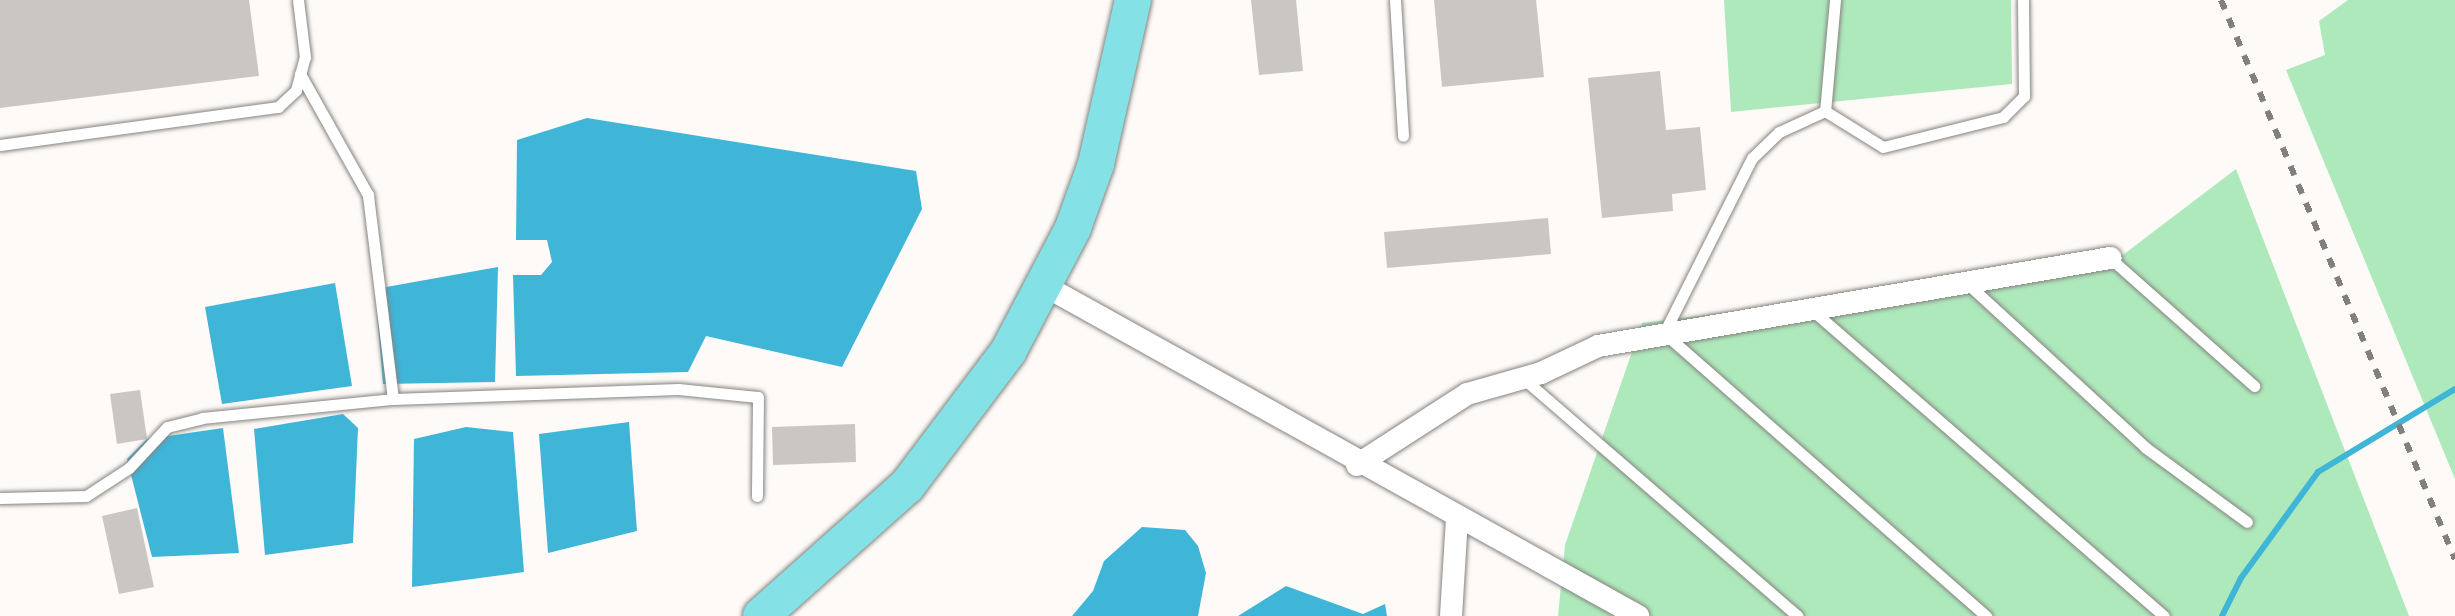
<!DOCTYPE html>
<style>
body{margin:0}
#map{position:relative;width:2455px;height:616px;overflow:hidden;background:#fdfaf7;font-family:Arial,sans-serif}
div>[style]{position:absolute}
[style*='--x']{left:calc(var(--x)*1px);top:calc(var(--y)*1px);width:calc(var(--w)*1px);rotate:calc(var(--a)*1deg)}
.green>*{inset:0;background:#aee9bb}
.water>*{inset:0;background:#3fb5d8}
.stream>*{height:6px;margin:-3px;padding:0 3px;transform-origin:3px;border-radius:3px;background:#3fb5d8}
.building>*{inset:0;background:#cac6c4}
.roads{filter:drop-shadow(0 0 2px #858380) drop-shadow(0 0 2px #858380)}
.service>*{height:11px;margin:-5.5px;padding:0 5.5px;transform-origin:5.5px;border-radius:5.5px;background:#fff}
.minor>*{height:22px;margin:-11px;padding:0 11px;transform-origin:11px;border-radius:11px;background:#fff}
.primary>*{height:36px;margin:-18px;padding:0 18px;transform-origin:18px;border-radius:18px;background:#84e2e6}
.rail>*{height:6px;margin-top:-3px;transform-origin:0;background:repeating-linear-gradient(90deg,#82807e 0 10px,transparent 0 20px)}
span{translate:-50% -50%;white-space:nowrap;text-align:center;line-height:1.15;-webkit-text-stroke:6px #fff;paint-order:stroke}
</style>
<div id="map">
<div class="green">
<i style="clip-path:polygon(1724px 0,2011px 0,2012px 84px,1731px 112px)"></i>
<i style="clip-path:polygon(2348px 0,2455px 0,2455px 479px,2286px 70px,2325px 55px,2319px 21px)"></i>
<i style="clip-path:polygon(2236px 169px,2409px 616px,1558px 616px,1565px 545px,1642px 323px,2111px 264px)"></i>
</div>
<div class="water">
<i style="clip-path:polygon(587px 118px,916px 171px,922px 209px,842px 367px,706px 336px,688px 372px,516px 376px,513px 275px,541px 275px,552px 262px,547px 240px,516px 240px,517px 140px)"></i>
<i style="clip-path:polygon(498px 267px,495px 382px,383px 384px,375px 289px)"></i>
<i style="clip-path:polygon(335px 283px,352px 386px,222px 404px,205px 307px)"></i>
<i style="clip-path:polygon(343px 414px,358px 428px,353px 543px,265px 555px,254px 429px)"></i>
<i style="clip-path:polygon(629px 422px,637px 531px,548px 553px,539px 434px)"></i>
<i style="clip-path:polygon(466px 427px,513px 432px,524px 572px,412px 587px,414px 439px)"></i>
<i style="clip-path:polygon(223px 428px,239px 553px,152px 557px,127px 459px,147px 439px)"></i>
<i style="clip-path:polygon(1142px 527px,1185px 530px,1198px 546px,1206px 573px,1198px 616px,1072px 616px,1093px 591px,1104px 561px)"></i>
<i style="clip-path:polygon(1286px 586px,1363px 614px,1385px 604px,1387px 616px,1238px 616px)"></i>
</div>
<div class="stream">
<i style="--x:2222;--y:616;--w:42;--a:-63.4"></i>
<i style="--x:2241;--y:578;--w:131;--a:-54"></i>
<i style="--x:2318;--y:472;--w:160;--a:-31.2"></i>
</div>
<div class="building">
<i style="clip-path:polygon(0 0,249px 0,259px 76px,0 108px)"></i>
<i style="clip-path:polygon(1251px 0,1296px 0,1303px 71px,1259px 75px)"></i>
<i style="clip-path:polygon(1434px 0,1536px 0,1544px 77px,1442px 87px)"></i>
<i style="clip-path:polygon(1660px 71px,1666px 130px,1700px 127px,1706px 190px,1672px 194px,1673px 211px,1602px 218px,1588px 78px)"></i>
<i style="clip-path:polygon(1548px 218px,1551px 254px,1387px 268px,1384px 232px)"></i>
<i style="clip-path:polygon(140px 390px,147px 439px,117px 444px,110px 394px)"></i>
<i style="clip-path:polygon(855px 424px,856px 462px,773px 465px,772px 427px)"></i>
<i style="clip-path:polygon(137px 508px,154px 587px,119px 594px,102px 516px)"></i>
</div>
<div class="roads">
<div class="service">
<i style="--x:1395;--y:0;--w:136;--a:86.6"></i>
<i style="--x:1835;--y:0;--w:111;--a:95.1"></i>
<i style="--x:1825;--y:111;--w:51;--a:155.5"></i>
<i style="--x:1779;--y:132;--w:37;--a:136"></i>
<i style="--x:1752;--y:158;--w:196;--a:116.7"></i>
<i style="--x:1664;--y:333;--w:429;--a:41.3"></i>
<i style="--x:1825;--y:111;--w:68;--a:31.8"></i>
<i style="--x:1883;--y:147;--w:124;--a:-14"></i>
<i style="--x:2003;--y:117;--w:30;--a:-45"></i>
<i style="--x:2024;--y:96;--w:96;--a:-90.6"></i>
<i style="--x:0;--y:145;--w:281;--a:-7.8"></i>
<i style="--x:278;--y:107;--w:25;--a:-43"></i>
<i style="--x:296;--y:90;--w:34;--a:-75"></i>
<i style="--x:305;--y:57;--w:57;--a:-97"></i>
<i style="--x:2110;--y:258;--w:193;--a:41.6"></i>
<i style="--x:1970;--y:286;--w:239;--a:42.6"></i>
<i style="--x:2146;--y:448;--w:125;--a:36.2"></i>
<i style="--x:1812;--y:310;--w:466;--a:41"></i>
<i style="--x:1524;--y:379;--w:362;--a:40.9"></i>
<i style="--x:393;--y:399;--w:285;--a:-2"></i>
<i style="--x:678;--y:389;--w:80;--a:5.7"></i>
<i style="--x:758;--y:397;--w:99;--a:90.6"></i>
<i style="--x:0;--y:498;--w:86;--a:-1.3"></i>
<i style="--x:86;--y:496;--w:51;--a:-33.1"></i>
<i style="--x:129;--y:468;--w:56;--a:-47.2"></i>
<i style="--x:167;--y:427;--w:36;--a:-14"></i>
<i style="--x:202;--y:418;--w:192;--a:-5.7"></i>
<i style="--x:393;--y:399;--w:206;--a:-97"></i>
<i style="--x:368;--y:195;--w:139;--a:-119.3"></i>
</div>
<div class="minor">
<i style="--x:1045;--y:286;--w:679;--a:29.1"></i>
<i style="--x:1357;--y:465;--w:131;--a:-32.8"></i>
<i style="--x:1467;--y:394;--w:77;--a:-15.8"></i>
<i style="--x:1541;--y:373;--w:63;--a:-25.3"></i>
<i style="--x:1598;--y:346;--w:520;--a:-9.75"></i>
<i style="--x:1451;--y:616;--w:97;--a:-86.5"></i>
</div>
<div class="primary">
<i style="--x:761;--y:616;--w:195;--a:-41.7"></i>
<i style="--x:907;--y:486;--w:168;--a:-53"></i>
<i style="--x:1008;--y:352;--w:140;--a:-62.3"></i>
<i style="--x:1073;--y:228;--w:68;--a:-70.2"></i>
<i style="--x:1096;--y:164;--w:168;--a:-77.3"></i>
</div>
</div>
<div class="rail">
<i style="--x:2221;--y:0;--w:606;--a:67.29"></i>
</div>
</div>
